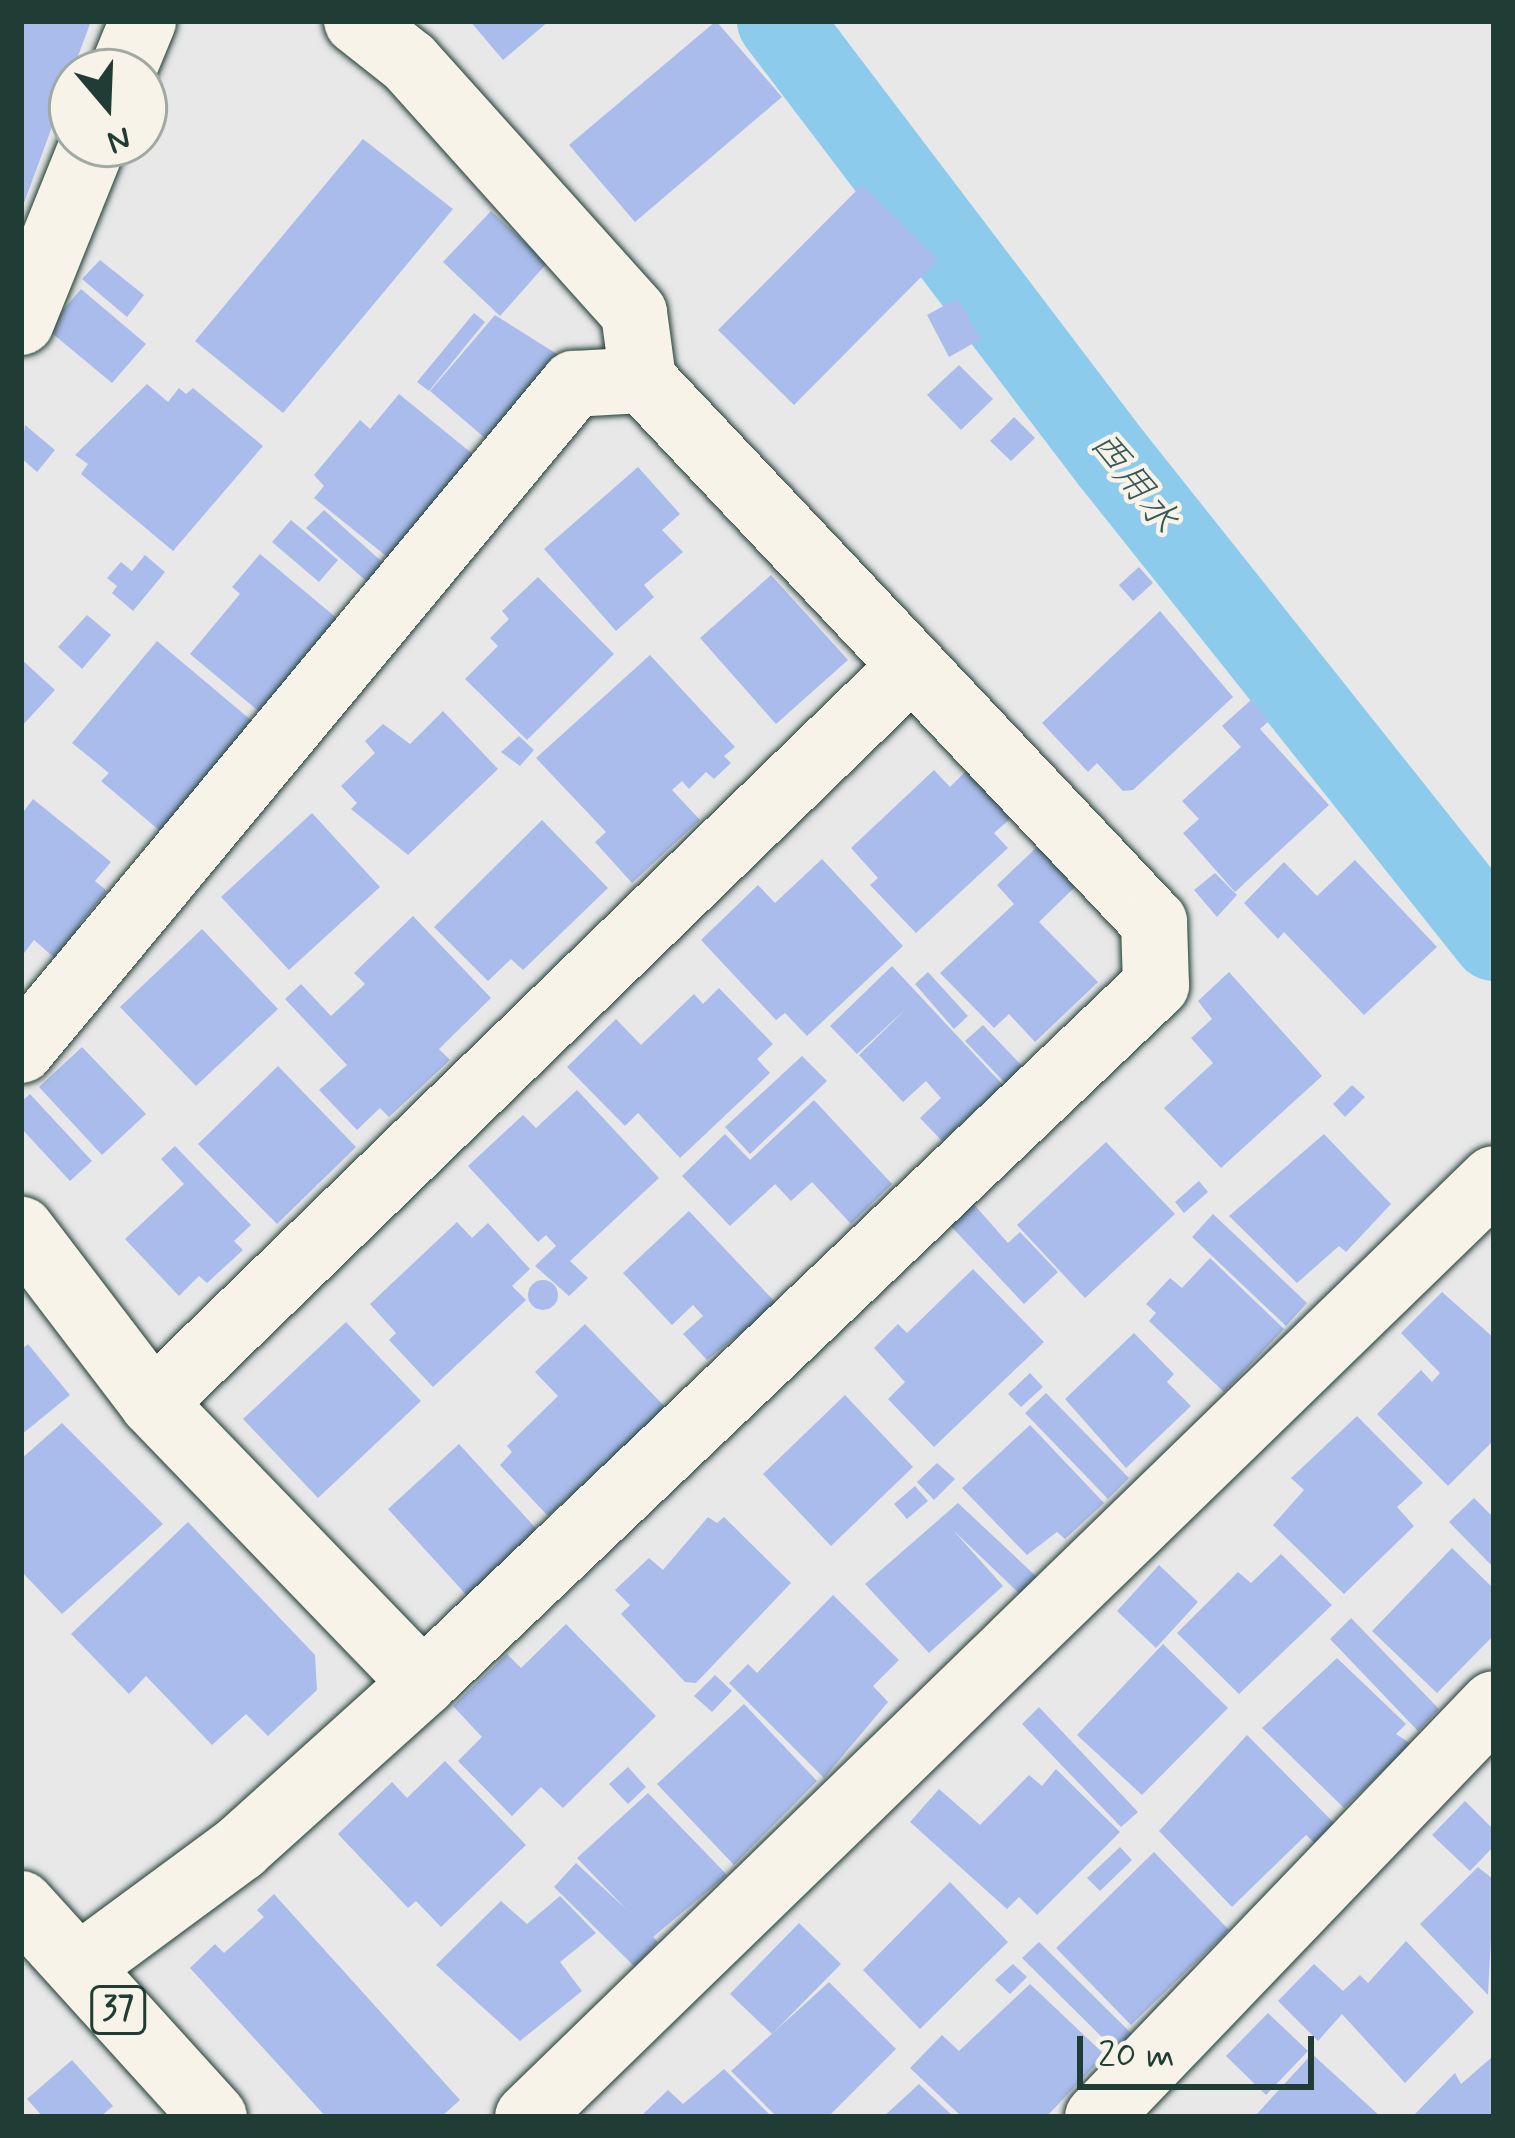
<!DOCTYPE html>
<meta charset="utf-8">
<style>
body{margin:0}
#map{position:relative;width:1515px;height:2138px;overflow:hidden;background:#e8e8e9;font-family:Mynerve,"Klee One",sans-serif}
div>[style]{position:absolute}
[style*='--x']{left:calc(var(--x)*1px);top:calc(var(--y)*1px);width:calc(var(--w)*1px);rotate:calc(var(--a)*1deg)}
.canal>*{height:84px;margin:-42px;padding:0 42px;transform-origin:42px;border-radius:42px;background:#8dcbed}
.building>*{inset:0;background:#aabceb}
.round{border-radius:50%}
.roads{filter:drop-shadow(0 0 3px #1f3d34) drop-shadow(0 0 3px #1f3d34)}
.minor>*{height:66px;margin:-33px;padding:0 33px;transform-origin:33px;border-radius:33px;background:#f7f3e8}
.major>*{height:66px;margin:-33px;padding:0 33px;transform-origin:33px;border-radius:33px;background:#f7f3e8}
span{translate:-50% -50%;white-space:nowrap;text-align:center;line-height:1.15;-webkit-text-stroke:9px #f7f3e8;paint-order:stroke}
.shield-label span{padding:3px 9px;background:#f7f3e8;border:3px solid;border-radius:9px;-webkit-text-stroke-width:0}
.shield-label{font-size:33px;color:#1f3d34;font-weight:700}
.water-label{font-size:39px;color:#355959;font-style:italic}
.frame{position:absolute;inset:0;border:24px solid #1f3d34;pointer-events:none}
.north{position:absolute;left:48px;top:48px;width:120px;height:120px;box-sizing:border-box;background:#f7f3e8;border:3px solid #a1aaa0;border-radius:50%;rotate:161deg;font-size:33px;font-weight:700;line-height:48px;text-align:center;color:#1f3d34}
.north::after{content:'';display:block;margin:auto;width:42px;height:54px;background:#1f3d34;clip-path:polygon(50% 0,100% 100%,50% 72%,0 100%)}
.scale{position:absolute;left:1077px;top:2036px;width:237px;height:54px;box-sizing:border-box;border:6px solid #1f3d34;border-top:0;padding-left:15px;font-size:36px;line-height:42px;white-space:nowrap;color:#1f3d34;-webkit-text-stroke:9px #f7f3e8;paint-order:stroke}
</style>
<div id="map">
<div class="canal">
<i style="--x:779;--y:21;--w:549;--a:52.78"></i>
<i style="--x:1111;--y:458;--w:615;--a:51.47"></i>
</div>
<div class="building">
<i style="clip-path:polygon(21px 21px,91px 21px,21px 211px)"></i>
<i style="clip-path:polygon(470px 21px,549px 21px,503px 60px)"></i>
<i style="clip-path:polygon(716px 21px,782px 97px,635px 222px,569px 145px)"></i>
<i style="clip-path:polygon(363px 139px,453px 209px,283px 413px,195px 341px)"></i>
<i style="clip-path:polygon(862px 185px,938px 260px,794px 405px,718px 330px)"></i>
<i style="clip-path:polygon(491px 211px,547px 263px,500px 316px,443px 262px)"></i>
<i style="clip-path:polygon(100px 260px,144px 295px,127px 317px,82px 279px)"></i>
<i style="clip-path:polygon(81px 289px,146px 344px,112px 383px,47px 329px)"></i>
<i style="clip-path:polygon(958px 298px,981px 339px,949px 357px,927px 315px)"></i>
<i style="clip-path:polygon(474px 313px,485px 322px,429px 391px,417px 382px)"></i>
<i style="clip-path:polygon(495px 315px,560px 356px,492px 444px,430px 391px)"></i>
<i style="clip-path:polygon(959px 365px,993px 399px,961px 430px,927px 395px)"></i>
<i style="clip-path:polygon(147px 384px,168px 402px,179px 388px,186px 394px,193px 388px,263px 446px,173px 551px,81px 474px,88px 464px,75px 455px)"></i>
<i style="clip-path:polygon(399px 394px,480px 460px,396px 564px,314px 498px,324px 486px,314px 475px,360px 420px,370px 429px)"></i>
<i style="clip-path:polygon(1014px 417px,1035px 438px,1011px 461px,990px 441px)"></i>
<i style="clip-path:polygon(25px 425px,55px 450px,37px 472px,21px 458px)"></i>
<i style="clip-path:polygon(638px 467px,680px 514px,662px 530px,683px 552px,644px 585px,654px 597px,616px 631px,544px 549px)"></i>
<i style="clip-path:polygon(324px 510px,389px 568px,373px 587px,306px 528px)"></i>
<i style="clip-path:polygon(291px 520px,338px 560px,319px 582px,272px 542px)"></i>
<i style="clip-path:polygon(260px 554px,345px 625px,268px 719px,190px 654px,240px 594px,232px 587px)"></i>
<i style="clip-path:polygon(145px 555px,165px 572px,133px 611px,112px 593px,117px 586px,107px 578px,121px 562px,132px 571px)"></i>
<i style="clip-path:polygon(1139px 567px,1153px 583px,1133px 601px,1119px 585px)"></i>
<i style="clip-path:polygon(771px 575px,848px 660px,776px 724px,700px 638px)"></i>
<i style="clip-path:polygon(538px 577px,614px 654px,527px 740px,465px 679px,498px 646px,490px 638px,509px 619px,502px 611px)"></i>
<i style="clip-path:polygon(1160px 611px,1233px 697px,1133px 790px,1123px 791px,1097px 763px,1088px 772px,1042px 723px)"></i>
<i style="clip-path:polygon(87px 615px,111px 635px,82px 669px,58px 647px)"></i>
<i style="clip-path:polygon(157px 641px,258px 726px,166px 836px,101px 781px,109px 773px,72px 743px)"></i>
<i style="clip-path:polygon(650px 655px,735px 747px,724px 756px,731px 763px,714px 779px,706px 772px,689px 789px,682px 781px,672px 790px,700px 820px,632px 883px,595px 842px,606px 832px,536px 758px)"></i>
<i style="clip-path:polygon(21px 659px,55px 690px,21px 727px)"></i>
<i style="clip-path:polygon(1251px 700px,1269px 721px,1260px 729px,1329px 805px,1235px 892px,1183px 833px,1199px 819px,1182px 801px,1241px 747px,1222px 726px)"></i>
<i style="clip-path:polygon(443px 711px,498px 769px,408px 855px,351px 809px,357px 803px,341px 786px,375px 753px,365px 741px,383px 724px,410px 744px)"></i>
<i style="clip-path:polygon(519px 736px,534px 750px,520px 766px,501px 752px)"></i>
<i style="clip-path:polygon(934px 770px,950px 787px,967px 770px,1011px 818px,994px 833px,1008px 848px,916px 933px,870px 885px,878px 878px,851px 848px)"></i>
<i style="clip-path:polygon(33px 799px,111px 862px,95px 881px,107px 891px,78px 926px,90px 935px,64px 966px,34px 940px,21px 957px,21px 815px)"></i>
<i style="clip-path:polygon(312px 813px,380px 887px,289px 970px,221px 897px)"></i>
<i style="clip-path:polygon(542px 820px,608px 888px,523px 970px,511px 959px,488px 981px,434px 927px)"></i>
<i style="clip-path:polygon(1038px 846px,1075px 887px,1039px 922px,1098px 982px,1035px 1042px,1009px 1014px,994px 1028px,940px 973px,1014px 904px,997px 885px)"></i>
<i style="clip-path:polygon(822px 859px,903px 946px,807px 1036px,785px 1013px,776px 1020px,701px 940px,758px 885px,775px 903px)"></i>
<i style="clip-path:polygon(1355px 860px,1437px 947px,1364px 1015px,1284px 932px,1278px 939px,1244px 903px,1284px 862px,1317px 896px)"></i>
<i style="clip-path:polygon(1215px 873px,1237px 895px,1217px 917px,1194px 890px)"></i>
<i style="clip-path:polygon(413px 916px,491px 998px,439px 1049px,450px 1060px,389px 1117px,380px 1108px,357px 1130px,319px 1090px,347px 1065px,285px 999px,301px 984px,331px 1016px,365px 984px,354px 973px)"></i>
<i style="clip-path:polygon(202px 929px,278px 1009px,196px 1086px,120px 1007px)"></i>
<i style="clip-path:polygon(892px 966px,1003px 1085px,942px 1141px,920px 1118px,941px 1098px,926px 1081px,903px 1102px,859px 1055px,908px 1007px,857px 1054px,830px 1026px)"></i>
<i style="clip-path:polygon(928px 972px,968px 1016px,954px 1029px,915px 984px)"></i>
<i style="clip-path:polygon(1229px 972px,1322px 1076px,1221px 1168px,1164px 1108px,1213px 1063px,1191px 1038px,1212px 1019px,1198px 1001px)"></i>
<i style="clip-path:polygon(719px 988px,773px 1044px,757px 1059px,770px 1073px,680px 1158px,638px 1113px,625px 1126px,567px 1067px,616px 1019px,641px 1045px,694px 994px,703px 1004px)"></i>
<i style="clip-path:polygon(983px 1025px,1023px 1067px,1005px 1083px,965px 1041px)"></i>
<i style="clip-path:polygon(82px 1047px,146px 1114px,102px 1155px,39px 1087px)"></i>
<i style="clip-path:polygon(802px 1056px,827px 1081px,750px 1154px,725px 1127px)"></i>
<i style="clip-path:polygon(278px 1066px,356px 1147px,277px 1224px,198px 1144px)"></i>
<i style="clip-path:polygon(1352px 1085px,1365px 1097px,1345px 1117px,1333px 1104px)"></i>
<i style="clip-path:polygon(577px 1090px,659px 1178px,570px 1261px,588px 1278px,569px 1296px,535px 1266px,556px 1246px,546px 1235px,538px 1242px,468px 1166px,523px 1115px,536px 1128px)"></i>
<i style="clip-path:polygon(30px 1094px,92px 1161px,70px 1181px,21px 1128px,21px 1102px)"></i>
<i style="clip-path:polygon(814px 1100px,892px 1184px,851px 1224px,812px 1182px,791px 1201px,775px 1184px,730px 1226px,682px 1176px,725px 1134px,750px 1160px)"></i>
<i style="clip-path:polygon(1324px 1134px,1391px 1204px,1346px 1252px,1339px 1246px,1297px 1283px,1229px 1216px)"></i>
<i style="clip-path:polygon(1106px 1142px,1175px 1214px,1085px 1298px,1017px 1225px)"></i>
<i style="clip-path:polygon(175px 1146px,251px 1225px,234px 1241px,243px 1250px,207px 1283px,199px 1276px,179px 1296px,125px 1239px,184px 1184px,161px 1159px)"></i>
<i style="clip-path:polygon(1199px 1181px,1208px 1192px,1184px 1213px,1175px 1202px)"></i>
<i style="clip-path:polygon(971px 1201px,1008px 1243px,1020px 1232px,1058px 1272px,1024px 1304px,948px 1223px)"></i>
<i style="clip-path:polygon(689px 1211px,777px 1304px,707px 1360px,683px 1334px,703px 1316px,693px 1305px,672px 1325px,623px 1273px)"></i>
<i style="clip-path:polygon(1213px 1214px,1307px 1303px,1286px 1326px,1192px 1237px)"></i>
<i style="clip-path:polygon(457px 1222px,472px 1238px,488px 1223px,530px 1269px,512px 1286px,526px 1300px,433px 1387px,389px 1340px,396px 1333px,370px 1304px)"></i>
<i style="clip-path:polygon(1210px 1258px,1284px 1329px,1224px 1392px,1149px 1321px,1156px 1313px,1146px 1304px,1170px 1278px,1182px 1288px)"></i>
<i style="clip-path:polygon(973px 1269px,1044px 1342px,934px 1447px,888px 1399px,905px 1382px,874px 1348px,898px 1324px,907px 1333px)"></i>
<i class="round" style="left:528px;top:1280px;width:30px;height:30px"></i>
<i style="clip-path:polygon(1442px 1292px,1494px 1338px,1494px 1440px,1448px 1486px,1377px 1414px,1421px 1370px,1432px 1382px,1440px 1373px,1401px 1333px)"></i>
<i style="clip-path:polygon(346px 1322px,421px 1401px,318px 1498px,243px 1419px)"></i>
<i style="clip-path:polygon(585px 1324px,668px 1410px,548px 1516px,500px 1465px,512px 1452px,507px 1446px,558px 1396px,535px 1372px)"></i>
<i style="clip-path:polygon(1134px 1333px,1174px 1374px,1167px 1382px,1191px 1406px,1126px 1468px,1065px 1399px)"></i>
<i style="clip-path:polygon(28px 1344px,70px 1395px,21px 1435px,21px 1350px)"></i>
<i style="clip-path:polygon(1030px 1373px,1043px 1387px,1021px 1407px,1008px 1394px)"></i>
<i style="clip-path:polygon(1046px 1393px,1129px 1478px,1108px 1499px,1025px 1413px)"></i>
<i style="clip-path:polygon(845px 1395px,913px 1467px,831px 1546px,763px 1474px)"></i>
<i style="clip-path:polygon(1357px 1416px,1423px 1483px,1397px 1507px,1414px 1526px,1344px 1594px,1273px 1525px,1304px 1490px,1291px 1478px)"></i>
<i style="clip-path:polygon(62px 1423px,163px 1524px,62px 1614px,21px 1571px,21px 1459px)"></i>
<i style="clip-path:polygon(1030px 1425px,1104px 1503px,1065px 1539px,1057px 1532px,1027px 1555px,962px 1488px)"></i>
<i style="clip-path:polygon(459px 1444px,542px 1535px,471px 1600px,388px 1509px)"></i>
<i style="clip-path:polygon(937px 1463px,955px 1479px,934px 1500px,917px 1482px)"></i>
<i style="clip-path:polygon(915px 1486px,928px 1501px,907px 1519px,894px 1504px)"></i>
<i style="clip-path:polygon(1474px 1498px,1494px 1518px,1494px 1568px,1449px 1522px)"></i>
<i style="clip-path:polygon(958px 1503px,1038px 1578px,1022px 1596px,953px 1530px,1003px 1586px,929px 1653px,865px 1584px)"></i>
<i style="clip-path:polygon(708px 1517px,717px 1523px,724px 1517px,791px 1583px,696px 1683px,685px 1682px,621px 1614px,630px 1605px,615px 1590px,649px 1558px,663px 1570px)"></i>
<i style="clip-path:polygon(188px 1522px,315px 1655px,317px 1690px,268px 1736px,246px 1714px,212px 1745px,146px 1676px,129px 1694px,71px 1634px)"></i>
<i style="clip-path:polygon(1452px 1548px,1494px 1589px,1494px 1635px,1437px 1693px,1372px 1631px)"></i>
<i style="clip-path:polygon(1281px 1554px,1332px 1605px,1239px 1694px,1177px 1633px,1238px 1572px,1251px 1583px)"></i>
<i style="clip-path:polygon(1159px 1565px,1198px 1602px,1156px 1648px,1117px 1611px)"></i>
<i style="clip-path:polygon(833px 1595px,899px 1660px,873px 1686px,888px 1702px,824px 1778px,729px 1683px,748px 1664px,757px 1673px)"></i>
<i style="clip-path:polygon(1351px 1618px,1439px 1709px,1418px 1731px,1330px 1639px)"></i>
<i style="clip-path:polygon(566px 1624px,656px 1716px,563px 1808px,541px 1787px,512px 1816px,458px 1761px,482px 1737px,453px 1706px,507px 1654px,521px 1668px)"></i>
<i style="clip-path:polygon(1163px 1644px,1228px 1708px,1142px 1795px,1077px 1735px)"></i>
<i style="clip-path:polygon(1337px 1658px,1406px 1724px,1396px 1734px,1411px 1744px,1344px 1808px,1262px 1728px)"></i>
<i style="clip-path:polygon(715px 1675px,732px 1691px,712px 1712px,694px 1696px)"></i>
<i style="clip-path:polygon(744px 1704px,817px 1781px,734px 1865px,657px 1784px)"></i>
<i style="clip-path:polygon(1039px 1707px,1138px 1812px,1121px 1827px,1022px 1724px)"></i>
<i style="clip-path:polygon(1247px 1735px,1338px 1827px,1318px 1846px,1306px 1835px,1232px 1907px,1159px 1831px)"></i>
<i style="clip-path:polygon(445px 1761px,526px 1845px,441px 1927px,416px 1901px,408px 1908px,338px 1834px,392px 1782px,407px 1798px)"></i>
<i style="clip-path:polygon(628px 1767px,646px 1787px,628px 1804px,609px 1784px)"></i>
<i style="clip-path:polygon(1056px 1769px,1120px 1832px,1037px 1915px,1019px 1897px,1007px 1909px,910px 1822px,939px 1789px,980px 1825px,1029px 1775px,1042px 1786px)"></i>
<i style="clip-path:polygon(648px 1793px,727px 1875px,653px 1937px,658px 1942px,635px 1967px,554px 1887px,576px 1863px,626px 1909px,577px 1858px)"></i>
<i style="clip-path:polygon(1465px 1801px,1494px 1830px,1494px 1846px,1470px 1871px,1432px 1835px)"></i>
<i style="clip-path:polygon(1120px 1847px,1132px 1860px,1100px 1891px,1087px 1878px)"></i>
<i style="clip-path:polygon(1154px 1852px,1229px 1930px,1131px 2025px,1056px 1948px)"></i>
<i style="clip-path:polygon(1478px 1867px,1494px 1880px,1488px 1995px,1420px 1924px)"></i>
<i style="clip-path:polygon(950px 1882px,1008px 1942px,920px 2029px,863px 1970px)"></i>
<i style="clip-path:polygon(274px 1894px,460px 2100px,441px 2117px,326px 2117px,190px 1968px,215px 1944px,224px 1953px,264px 1917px,257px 1910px)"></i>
<i style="clip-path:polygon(560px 1896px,596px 1933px,560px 1962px,582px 1991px,520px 2041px,436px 1965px,501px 1901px,527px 1924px)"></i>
<i style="clip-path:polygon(799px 1923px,841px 1964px,772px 2034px,730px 1994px)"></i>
<i style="clip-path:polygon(1406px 1941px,1474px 2012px,1405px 2083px,1342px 2014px,1318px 2041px,1278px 2001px,1314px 1964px,1343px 1991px,1360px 1975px,1368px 1983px)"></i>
<i style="clip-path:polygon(1039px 1942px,1134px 2036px,1117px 2052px,1022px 1958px)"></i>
<i style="clip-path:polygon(1013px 1964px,1027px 1977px,1010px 1994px,995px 1980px)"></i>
<i style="clip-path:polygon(829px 1982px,896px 2049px,828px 2117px,777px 2117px,731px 2071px)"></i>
<i style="clip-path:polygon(1030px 1984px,1105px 2055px,1046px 2117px,962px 2117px,910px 2068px,942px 2035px,959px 2051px)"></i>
<i style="clip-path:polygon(1268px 2013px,1308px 2051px,1266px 2095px,1226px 2056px)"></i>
<i style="clip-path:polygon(1312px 2054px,1381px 2117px,1254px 2117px)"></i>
<i style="clip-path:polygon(1491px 2058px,1494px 2117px,1412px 2117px,1455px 2073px,1461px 2084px)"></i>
<i style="clip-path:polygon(72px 2060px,113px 2106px,100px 2117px,43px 2117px,27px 2099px)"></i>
<i style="clip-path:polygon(724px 2069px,772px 2117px,640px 2117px,668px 2090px,683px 2104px)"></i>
<i style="clip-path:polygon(919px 2084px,954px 2117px,883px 2117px)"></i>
</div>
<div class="roads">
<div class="minor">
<i style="--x:357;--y:21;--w:66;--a:38.3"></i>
<i style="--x:409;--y:62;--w:337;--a:48.1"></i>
<i style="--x:634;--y:313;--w:68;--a:82.3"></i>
<i style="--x:122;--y:72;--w:55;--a:-67.6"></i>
<i style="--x:21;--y:322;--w:192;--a:-68"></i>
<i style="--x:21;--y:1050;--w:866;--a:-50.3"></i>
<i style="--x:574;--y:384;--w:69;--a:-3.3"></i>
<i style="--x:643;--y:380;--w:745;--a:46.69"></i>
<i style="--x:1154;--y:922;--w:63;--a:88.2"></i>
<i style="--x:1156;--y:985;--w:1012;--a:136.4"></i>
<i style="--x:423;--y:1683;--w:389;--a:-134"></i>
<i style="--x:153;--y:1403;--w:218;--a:-127.3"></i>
<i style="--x:153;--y:1403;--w:1058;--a:-44.16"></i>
<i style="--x:80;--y:1966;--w:199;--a:-36.4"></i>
<i style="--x:240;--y:1848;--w:246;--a:-42"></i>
<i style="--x:528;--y:2117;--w:1346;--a:-44.16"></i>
<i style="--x:1098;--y:2117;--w:572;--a:-46.2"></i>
</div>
<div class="major">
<i style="--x:21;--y:1904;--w:287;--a:47.8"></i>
</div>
</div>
<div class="shield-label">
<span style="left:118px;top:2010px">37</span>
</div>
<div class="water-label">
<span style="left:1132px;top:483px;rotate:52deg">西用水</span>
</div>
<div class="frame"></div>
<div class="north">N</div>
<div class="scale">20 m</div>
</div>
